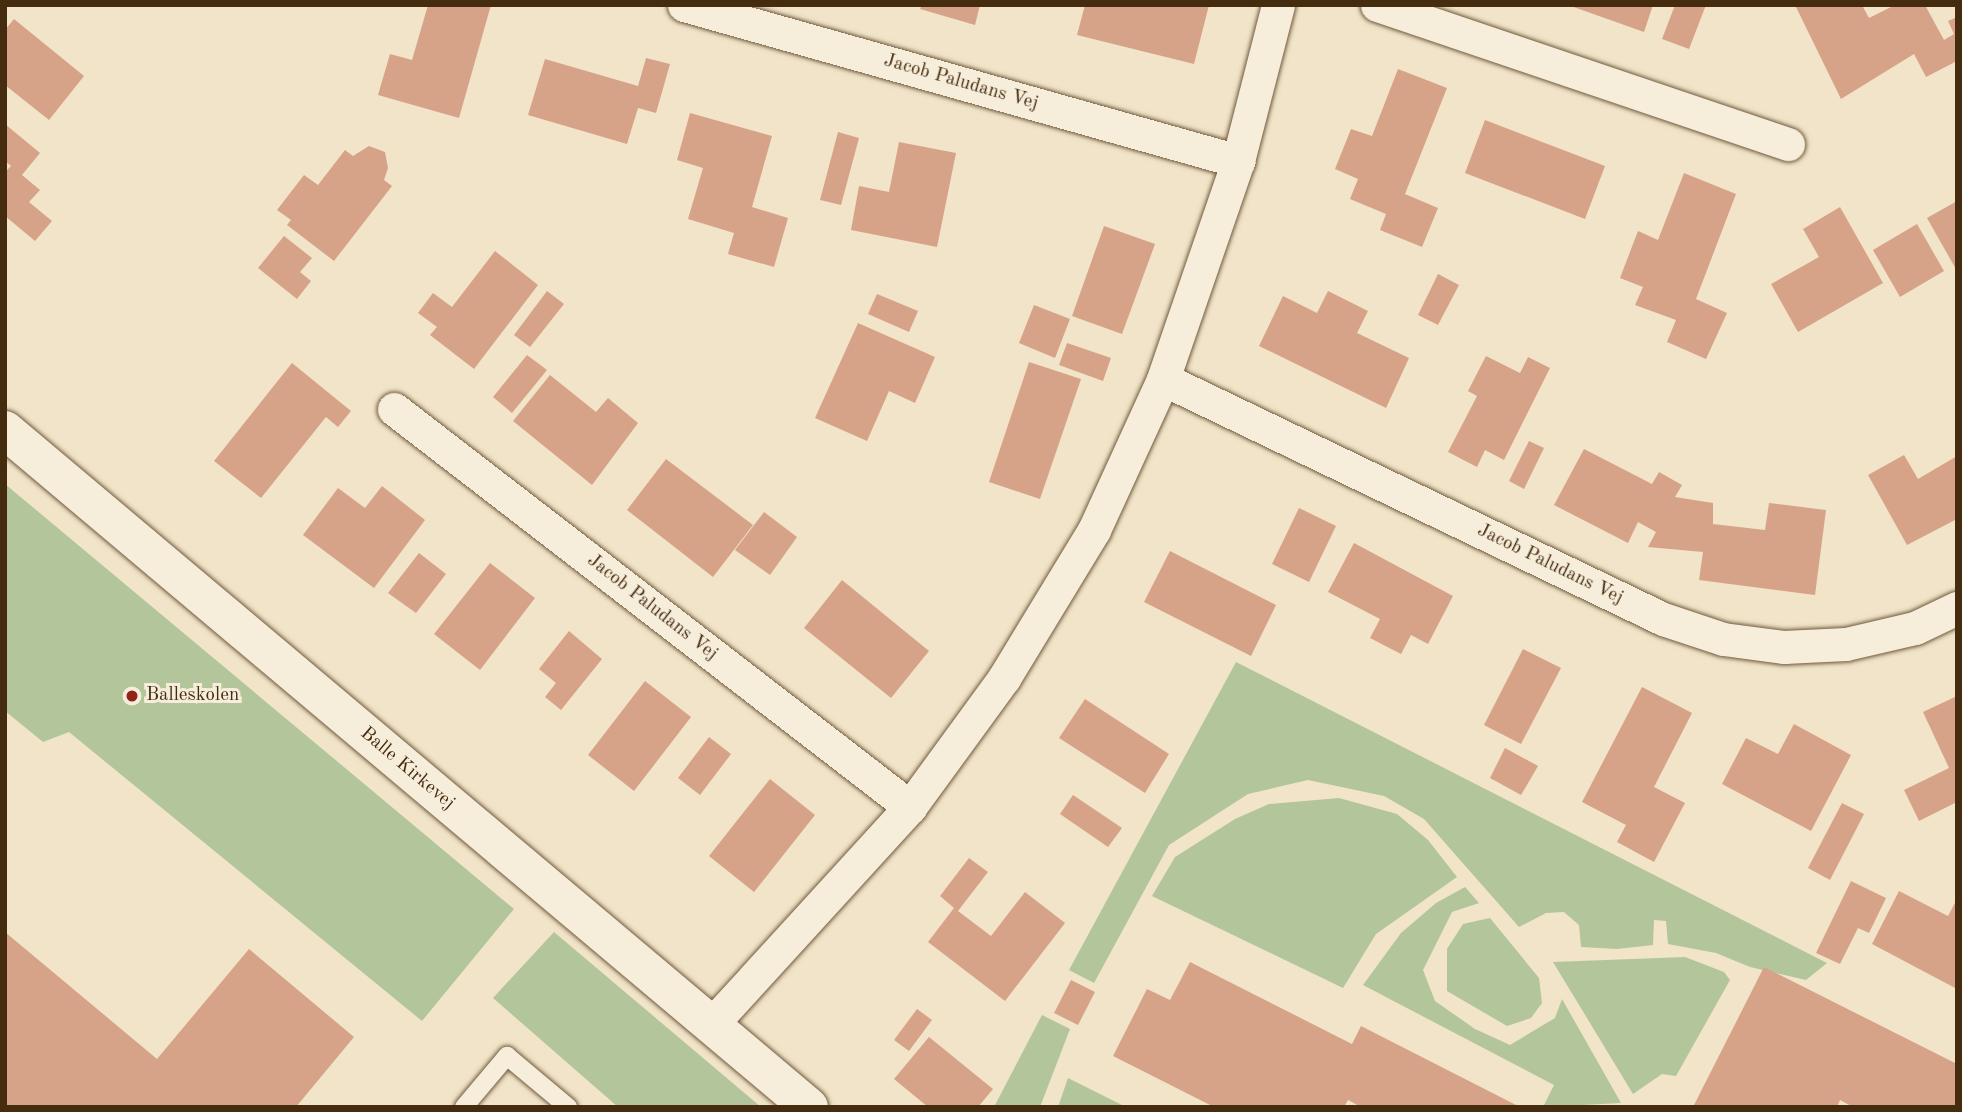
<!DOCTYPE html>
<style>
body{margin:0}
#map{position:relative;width:1962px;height:1112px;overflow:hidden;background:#f1e4c8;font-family:"Old Standard TT",serif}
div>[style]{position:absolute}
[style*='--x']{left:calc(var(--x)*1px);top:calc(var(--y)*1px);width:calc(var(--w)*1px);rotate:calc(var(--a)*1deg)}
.green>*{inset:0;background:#b3c59b}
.building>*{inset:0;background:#d7a388}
.roads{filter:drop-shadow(0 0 2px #715a3d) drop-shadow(0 0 2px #715a3d)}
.lane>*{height:18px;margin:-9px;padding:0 9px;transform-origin:9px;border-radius:9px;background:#f6eddb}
.street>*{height:33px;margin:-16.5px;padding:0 16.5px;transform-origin:16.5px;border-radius:16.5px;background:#f6eddb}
.secondary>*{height:38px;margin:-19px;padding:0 19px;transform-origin:19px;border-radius:19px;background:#f6eddb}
.dots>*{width:19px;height:19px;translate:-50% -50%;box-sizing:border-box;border:4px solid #f6eddb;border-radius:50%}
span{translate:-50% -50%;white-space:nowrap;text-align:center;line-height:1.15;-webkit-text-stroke:6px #f6eddb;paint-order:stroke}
.street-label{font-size:19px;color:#462c0f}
.poi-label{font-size:19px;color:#462c0f}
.left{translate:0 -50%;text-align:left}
.frame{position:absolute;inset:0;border:7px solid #462c0f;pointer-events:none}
</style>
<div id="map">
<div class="green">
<i style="clip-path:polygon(5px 484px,514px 909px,422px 1021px,69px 732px,43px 742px,5px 711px)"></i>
<i style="clip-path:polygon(1236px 662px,1827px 963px,1806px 980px,1750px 967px,1716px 953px,1668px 944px,1666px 921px,1654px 920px,1653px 945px,1617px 949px,1581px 947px,1579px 925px,1564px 912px,1546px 913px,1519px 927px,1424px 819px,1384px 796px,1308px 780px,1248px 794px,1169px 845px,1094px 983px,1069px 970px)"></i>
<i style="clip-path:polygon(1339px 798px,1397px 814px,1428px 840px,1457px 877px,1376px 934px,1343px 988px,1152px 896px,1175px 857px,1235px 819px,1269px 804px)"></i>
<i style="clip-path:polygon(1465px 887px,1479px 903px,1452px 912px,1423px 970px,1435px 1001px,1475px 1029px,1510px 1045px,1555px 1018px,1562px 999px,1621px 1103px,1543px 1107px,1554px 1085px,1363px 985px,1401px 933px,1436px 903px)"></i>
<i style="clip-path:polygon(1490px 918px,1539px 978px,1542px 1003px,1531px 1018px,1507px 1026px,1447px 991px,1447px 949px,1463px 924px)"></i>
<i style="clip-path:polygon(554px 932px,761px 1107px,618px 1107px,493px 998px)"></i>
<i style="clip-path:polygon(1685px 957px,1724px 972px,1730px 980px,1676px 1076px,1662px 1074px,1633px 1094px,1553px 962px)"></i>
<i style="clip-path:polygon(1042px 1015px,1070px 1029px,1040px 1107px,994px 1107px)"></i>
<i style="clip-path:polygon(1068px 1078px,1126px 1107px,1058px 1107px)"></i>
</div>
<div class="building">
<i style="clip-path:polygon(428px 5px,491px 5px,459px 118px,378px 95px,390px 54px,412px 60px)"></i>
<i style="clip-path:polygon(922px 5px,980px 5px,975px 25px,920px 9px)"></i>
<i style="clip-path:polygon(1085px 5px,1209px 5px,1194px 64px,1077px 35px)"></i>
<i style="clip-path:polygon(1568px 5px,1653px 5px,1644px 32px)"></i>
<i style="clip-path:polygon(1675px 5px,1706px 5px,1689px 49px,1662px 39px)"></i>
<i style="clip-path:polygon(1795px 5px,1862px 5px,1869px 18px,1895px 5px,1925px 5px,1944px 40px,1954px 34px,1948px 21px,1957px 17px,1957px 61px,1926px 77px,1914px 54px,1841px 99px)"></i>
<i style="clip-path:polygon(14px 19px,84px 76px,49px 120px,5px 85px,5px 30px)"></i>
<i style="clip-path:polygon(646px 58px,670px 64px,656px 113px,638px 108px,627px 144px,528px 115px,545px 59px,638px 86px)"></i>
<i style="clip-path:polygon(1398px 69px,1447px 88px,1405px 194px,1438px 208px,1422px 247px,1380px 230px,1386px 214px,1350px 199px,1358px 179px,1335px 169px,1351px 129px,1372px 136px)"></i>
<i style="clip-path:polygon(690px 113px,772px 136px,752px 207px,788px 218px,774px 267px,728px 254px,734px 233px,688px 219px,703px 168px,677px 160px)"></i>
<i style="clip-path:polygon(1485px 120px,1605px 166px,1585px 219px,1465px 173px)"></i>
<i style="clip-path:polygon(5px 124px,40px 153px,22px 175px,40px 190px,29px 202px,52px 221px,35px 241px,5px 216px,5px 172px,11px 166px,5px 161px)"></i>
<i style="clip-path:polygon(838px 132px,859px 138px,841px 205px,820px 200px)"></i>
<i style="clip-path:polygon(899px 142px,956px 153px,937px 247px,851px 230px,859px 186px,889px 192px)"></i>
<i style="clip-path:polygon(369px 146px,385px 152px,388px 168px,384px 180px,392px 186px,334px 261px,287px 225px,291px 220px,277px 210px,304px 175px,318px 185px,345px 150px,353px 156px)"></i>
<i style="clip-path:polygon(1684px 173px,1736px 194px,1696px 299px,1727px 313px,1706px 359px,1667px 342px,1676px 320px,1635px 305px,1643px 287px,1620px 278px,1638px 231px,1658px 240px)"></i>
<i style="clip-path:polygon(1957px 201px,1957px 271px,1927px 218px)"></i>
<i style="clip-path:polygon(1840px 207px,1883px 283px,1798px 332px,1771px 284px,1819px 257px,1803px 229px)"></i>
<i style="clip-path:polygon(1917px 224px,1944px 271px,1900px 297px,1873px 250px)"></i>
<i style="clip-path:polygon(1104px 226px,1155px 244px,1122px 334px,1072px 316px)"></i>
<i style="clip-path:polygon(284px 236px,312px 258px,300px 272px,311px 281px,297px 299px,258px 268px)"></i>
<i style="clip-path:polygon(495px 251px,538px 285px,474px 369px,430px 335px,437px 327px,418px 313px,433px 293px,452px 307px)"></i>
<i style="clip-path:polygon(1438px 274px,1459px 285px,1438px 325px,1418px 315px)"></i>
<i style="clip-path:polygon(547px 291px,564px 304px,530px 347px,514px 335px)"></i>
<i style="clip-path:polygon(1328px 291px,1368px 311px,1357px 333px,1409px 358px,1386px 408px,1259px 346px,1283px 296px,1317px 313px)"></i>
<i style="clip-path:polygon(877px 294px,918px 311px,909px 332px,868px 314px)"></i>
<i style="clip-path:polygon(1034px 305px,1070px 319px,1055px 358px,1019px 343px)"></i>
<i style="clip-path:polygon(858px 323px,935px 357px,915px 403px,889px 391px,867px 441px,815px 418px)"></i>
<i style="clip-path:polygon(1067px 343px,1111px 358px,1103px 381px,1059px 365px)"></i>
<i style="clip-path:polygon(527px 355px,547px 370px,512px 413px,493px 397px)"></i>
<i style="clip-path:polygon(1486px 356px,1520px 373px,1528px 357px,1550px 368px,1504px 460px,1485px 450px,1477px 467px,1448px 452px,1477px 396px,1468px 391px)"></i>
<i style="clip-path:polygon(1029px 362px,1081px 379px,1040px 499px,989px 482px)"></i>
<i style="clip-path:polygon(292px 363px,351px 411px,338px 427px,326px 417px,261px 498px,214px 461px)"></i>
<i style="clip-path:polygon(550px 375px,596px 412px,608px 398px,638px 423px,592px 485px,513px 421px)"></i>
<i style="clip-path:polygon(1529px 441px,1544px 448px,1524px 489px,1509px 481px)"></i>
<i style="clip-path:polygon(1584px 449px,1652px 484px,1659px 472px,1682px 485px,1675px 497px,1713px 503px,1713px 524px,1765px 530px,1769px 503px,1826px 510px,1815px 595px,1699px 580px,1703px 552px,1648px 547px,1656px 532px,1638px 522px,1628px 543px,1554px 505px)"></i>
<i style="clip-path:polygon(1904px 455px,1918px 479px,1957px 456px,1957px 519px,1907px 545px,1868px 475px)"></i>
<i style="clip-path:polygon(666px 459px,753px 525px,713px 577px,627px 510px)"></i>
<i style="clip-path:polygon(382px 486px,425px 520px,374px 588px,303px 535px,338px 488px,365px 508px)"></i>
<i style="clip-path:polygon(1299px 508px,1336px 526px,1309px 582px,1272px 564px)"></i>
<i style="clip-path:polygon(764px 512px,797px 537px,770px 575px,735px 550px)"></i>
<i style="clip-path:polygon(1354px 543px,1453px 596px,1428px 644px,1411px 635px,1401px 654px,1370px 638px,1380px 619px,1328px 592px)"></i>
<i style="clip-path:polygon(1170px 551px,1276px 605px,1251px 656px,1144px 602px)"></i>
<i style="clip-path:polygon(419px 553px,446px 574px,416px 613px,388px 593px)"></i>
<i style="clip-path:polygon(490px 563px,535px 598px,480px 670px,434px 634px)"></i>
<i style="clip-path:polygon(842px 580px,929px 651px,891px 698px,804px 628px)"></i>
<i style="clip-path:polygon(569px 631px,602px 659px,561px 710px,545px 697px,556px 683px,539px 669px)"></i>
<i style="clip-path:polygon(1523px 649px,1561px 668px,1521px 744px,1484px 725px)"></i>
<i style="clip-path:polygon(645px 681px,691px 717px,634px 791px,588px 755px)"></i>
<i style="clip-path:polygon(1642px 687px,1692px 713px,1654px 787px,1685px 803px,1654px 862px,1617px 842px,1626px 825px,1582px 802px)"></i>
<i style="clip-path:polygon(1957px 696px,1957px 802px,1919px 821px,1904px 790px,1949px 768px,1923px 712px)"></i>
<i style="clip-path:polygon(1085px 699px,1169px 754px,1145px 793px,1059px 738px)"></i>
<i style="clip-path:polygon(1794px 724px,1851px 755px,1811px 831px,1722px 784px,1746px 738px,1778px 754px)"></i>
<i style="clip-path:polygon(709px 737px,731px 754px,700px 795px,678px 778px)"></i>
<i style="clip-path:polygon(1505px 748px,1538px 766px,1521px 795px,1490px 778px)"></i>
<i style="clip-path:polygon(770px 779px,815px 815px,754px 892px,709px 856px)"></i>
<i style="clip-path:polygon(1073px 795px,1122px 828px,1108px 847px,1060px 814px)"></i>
<i style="clip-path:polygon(1842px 803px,1864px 814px,1830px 880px,1808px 868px)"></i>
<i style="clip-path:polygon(969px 858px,988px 872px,958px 911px,991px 936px,1025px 892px,1065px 923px,1005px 1001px,928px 942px,954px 908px,940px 896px)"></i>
<i style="clip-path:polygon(1851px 881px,1886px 898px,1869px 933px,1858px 928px,1840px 964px,1816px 953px)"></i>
<i style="clip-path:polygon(1899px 891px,1948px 916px,1957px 899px,1957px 989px,1872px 944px)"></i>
<i style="clip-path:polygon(5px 932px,157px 1059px,249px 949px,354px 1037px,296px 1107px,5px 1107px)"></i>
<i style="clip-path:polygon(1190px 962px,1352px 1044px,1361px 1026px,1520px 1107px,1361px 1107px,1348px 1100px,1344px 1107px,1214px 1107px,1113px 1056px,1147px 989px,1170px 1000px)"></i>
<i style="clip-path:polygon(1764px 967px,1957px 1064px,1957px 1107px,1853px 1107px,1840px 1100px,1837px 1107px,1693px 1107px)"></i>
<i style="clip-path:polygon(1071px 980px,1095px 992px,1078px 1025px,1054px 1013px)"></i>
<i style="clip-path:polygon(917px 1009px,932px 1020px,909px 1051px,894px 1040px)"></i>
<i style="clip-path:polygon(929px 1037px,993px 1089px,978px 1107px,928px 1107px,894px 1079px)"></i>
</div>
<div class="roads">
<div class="lane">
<i style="--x:464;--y:1107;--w:67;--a:-49.9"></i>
<i style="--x:507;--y:1056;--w:80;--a:39.9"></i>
</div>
<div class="street">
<i style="--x:684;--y:5;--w:576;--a:15.73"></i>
<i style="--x:1377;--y:5;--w:434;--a:18.7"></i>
<i style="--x:1163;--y:379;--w:555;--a:25.64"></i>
<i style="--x:1663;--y:619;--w:63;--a:18.4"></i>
<i style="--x:1723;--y:639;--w:62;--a:7.5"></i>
<i style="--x:1784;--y:647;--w:62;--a:-2.8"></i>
<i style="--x:1846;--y:644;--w:71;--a:-13.1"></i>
<i style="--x:1915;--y:628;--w:47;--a:-25.5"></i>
<i style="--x:394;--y:409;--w:652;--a:37.64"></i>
<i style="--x:711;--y:1025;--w:295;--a:-47.6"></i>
<i style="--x:910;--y:807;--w:160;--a:-53.9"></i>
<i style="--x:1004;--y:678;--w:173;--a:-58.7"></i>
<i style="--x:1094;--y:530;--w:166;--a:-65.4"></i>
<i style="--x:1163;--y:379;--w:231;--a:-71"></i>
<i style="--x:1238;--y:161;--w:161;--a:-75.6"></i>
</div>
<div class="secondary">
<i style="--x:5;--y:430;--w:1051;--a:40.1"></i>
</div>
</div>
<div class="dots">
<i style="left:132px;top:696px;background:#8f2418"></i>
</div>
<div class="street-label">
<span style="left:961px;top:83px;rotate:16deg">Jacob Paludans Vej</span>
<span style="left:1550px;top:565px;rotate:26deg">Jacob Paludans Vej</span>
<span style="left:652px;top:608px;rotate:38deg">Jacob Paludans Vej</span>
<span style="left:407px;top:769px;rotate:40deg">Balle Kirkevej</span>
</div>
<div class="poi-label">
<span class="left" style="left:146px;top:696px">Balleskolen</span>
</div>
<div class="frame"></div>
</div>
